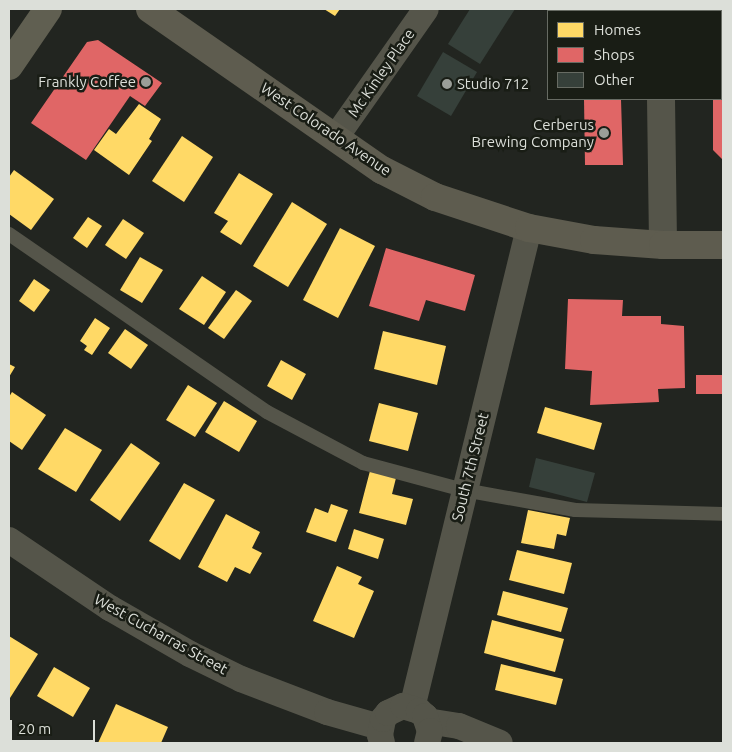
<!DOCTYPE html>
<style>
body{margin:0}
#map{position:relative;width:732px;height:752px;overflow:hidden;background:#222520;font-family:Ubuntu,sans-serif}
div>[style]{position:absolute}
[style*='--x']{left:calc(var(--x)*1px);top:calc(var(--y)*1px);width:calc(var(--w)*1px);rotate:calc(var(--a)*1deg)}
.homes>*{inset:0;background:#ffd966}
.shops>*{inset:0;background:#e06666}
.building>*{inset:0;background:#36403a}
.service>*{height:14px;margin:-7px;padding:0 7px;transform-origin:7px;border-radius:7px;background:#55554a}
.minor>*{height:26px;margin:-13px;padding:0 13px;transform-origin:13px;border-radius:13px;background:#55554a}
.tertiary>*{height:28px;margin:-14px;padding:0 14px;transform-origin:14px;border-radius:14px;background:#55554a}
.secondary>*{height:28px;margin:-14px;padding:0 14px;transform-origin:14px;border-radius:14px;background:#605f51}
.primary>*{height:28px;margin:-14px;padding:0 14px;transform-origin:14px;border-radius:14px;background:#5e5c4f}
.dots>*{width:14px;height:14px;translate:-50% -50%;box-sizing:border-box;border:2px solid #191d15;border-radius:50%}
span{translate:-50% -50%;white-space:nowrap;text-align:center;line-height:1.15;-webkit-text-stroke:5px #191d15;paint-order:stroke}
.street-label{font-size:15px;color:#dcdfd9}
.poi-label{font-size:15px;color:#dcdfd9}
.right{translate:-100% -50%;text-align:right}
.left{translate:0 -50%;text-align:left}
.frame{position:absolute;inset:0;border:10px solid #dcdfd9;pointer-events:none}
.legend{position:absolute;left:547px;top:10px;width:175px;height:90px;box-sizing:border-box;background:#191d15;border:1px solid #676b63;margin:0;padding:6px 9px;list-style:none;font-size:15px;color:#dcdfd9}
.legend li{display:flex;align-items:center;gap:10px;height:25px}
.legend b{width:25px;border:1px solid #676b63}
.scale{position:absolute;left:10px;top:720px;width:85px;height:22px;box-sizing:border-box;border:2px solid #dcdfd9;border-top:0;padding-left:6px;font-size:15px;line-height:18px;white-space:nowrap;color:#dcdfd9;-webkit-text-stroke:4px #191d15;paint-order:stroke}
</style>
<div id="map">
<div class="homes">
<i style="clip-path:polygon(324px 9px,340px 9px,335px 16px)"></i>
<i style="clip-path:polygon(139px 104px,161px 119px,149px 139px,152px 141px,129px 175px,94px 150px,109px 129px,116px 134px)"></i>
<i style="clip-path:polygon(182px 136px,213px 157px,184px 202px,152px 181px)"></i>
<i style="clip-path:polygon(14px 170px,54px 199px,31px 230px,9px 214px,9px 177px)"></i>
<i style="clip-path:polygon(239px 173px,273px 194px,241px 245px,220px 232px,228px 221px,214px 213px)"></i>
<i style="clip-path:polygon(292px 202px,327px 224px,288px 287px,253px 266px)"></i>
<i style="clip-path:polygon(88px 217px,102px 226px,87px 248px,73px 238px)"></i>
<i style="clip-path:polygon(123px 219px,144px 233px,126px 259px,105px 245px)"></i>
<i style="clip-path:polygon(340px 228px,375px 246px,338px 318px,303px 300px)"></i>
<i style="clip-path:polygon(140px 257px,163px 270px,142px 303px,120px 290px)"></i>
<i style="clip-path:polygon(202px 276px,226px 292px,204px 325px,179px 309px)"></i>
<i style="clip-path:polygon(34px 279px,50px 290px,34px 312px,19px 301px)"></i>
<i style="clip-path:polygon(236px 290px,252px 301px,224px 339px,208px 328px)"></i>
<i style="clip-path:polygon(95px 318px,110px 328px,92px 355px,84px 350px,87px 346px,80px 341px)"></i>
<i style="clip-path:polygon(125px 329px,148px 345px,131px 369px,108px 353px)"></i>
<i style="clip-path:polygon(383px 331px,446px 346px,437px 385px,374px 369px)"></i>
<i style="clip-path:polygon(281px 360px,306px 374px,292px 400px,267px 386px)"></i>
<i style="clip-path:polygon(9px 364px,15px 367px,9px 377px)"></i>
<i style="clip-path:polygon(188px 385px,217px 403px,195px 437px,166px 420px)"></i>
<i style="clip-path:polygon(12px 392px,46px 415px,22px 450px,9px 441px,9px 397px)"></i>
<i style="clip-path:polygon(224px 401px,257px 421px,239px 452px,205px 432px)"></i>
<i style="clip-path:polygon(379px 403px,418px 413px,408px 451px,369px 441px)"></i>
<i style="clip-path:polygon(545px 407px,602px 423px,594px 450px,537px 433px)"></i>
<i style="clip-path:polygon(65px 428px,102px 450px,76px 492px,38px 469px)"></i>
<i style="clip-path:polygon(131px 443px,160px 463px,120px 521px,90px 500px)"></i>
<i style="clip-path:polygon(371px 467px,397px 474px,392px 494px,413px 499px,406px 525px,359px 513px)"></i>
<i style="clip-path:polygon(184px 483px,215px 500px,180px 560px,149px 541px)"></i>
<i style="clip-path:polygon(331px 504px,348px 510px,336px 542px,306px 532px,315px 508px,328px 513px)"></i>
<i style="clip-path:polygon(528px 510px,570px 518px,566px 536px,557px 534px,554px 549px,521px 543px)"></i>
<i style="clip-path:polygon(226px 514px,260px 532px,252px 548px,262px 553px,250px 574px,235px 567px,227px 582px,198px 567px)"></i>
<i style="clip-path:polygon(354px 529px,384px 539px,378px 559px,348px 549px)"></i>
<i style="clip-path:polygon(517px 550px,572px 563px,564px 594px,509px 580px)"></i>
<i style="clip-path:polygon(337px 566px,362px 577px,358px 584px,374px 591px,354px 638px,313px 621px)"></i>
<i style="clip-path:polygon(503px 591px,568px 608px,561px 632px,497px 615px)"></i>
<i style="clip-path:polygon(492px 620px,564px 639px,555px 672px,484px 653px)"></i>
<i style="clip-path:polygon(9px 636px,38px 654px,10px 698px,9px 697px)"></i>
<i style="clip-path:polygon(501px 664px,563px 679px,556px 705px,495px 690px)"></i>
<i style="clip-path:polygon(54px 667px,90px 688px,73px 717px,37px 696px)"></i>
<i style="clip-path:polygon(116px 704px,168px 727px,161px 743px,98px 743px)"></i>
</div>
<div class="shops">
<i style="clip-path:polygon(712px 9px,723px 9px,723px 160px,713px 150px,713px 99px,721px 99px,721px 11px,712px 11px)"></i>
<i style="clip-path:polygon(98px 40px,162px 83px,145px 106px,130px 96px,86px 160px,31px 123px,87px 42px)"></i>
<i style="clip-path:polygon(584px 99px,621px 99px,623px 165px,585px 165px)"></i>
<i style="clip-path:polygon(386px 248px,475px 275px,465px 311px,426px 300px,419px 321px,369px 306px)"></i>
<i style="clip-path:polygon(568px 299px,623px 300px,622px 316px,661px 316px,661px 324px,684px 326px,685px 388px,658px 389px,659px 402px,590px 405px,592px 371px,565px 369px)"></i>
<i style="clip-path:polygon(696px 375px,723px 375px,723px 394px,696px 394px)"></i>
</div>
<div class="building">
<i style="clip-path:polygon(470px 9px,515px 9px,480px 64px,448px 44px)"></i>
<i style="clip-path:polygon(613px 9px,624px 9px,625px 11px,612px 11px)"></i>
<i style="clip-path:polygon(443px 52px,477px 72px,451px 116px,417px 96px)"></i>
<i style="clip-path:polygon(536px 458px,595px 473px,587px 502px,529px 487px)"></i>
</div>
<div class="service">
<i style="--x:568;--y:11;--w:2;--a:-63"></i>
<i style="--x:9;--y:234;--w:313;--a:34.6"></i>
<i style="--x:267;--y:412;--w:109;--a:28"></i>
<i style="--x:363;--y:463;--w:105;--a:15"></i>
<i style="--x:464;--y:490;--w:113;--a:10.2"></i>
<i style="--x:575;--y:510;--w:148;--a:1.5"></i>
</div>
<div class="minor">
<i style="--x:336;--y:137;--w:156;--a:-54.9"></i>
<i style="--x:9;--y:540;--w:122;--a:34"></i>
<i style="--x:110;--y:608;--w:92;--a:29.9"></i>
<i style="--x:190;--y:654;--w:57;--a:26.1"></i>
<i style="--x:241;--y:679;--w:92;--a:21"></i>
<i style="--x:327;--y:712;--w:55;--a:15.8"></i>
<i style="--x:412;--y:708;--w:494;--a:-76.3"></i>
<i style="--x:427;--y:721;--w:32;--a:9"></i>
<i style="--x:459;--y:726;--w:44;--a:22.5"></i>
<i style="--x:382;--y:743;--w:8;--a:-104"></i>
<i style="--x:380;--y:735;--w:16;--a:-79"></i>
<i style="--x:383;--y:719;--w:8;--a:-50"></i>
<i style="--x:388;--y:713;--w:17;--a:-25"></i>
<i style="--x:403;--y:706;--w:17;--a:17"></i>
<i style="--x:419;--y:711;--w:8;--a:40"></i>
<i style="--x:425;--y:716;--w:16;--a:72"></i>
<i style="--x:430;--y:731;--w:12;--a:104"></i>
</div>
<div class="tertiary">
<i style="--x:659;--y:9;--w:2;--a:90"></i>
<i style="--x:661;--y:99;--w:146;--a:89.2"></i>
</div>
<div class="secondary">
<i style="--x:9;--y:66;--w:69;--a:-55.6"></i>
</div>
<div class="primary">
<i style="--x:150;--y:9;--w:282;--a:34.8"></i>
<i style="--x:382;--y:170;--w:59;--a:27"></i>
<i style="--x:435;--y:197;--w:99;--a:18.3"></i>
<i style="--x:529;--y:228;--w:66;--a:10.5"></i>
<i style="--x:594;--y:240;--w:69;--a:4.1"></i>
<i style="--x:663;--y:245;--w:60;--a:0"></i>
</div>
<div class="dots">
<i style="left:146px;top:82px;background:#9b9e98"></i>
<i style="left:447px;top:84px;background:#9b9e98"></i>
<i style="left:604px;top:133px;background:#9b9e98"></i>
</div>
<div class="street-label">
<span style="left:381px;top:73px;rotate:-55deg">Mc Kinley Place</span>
<span style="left:326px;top:129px;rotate:34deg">West Colorado Avenue</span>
<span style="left:470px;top:467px;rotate:-76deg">South 7th Street</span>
<span style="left:161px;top:634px;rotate:29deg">West Cucharras Street</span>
</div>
<div class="poi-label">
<span class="right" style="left:136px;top:82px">Frankly Coffee</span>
<span class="left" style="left:457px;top:84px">Studio 712</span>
<span class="right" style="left:594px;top:133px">Cerberus<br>Brewing Company</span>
</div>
<div class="frame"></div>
<ul class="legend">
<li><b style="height:14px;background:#ffd966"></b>Homes</li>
<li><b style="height:14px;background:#e06666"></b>Shops</li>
<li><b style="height:14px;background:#36403a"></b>Other</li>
</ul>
<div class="scale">20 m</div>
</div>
